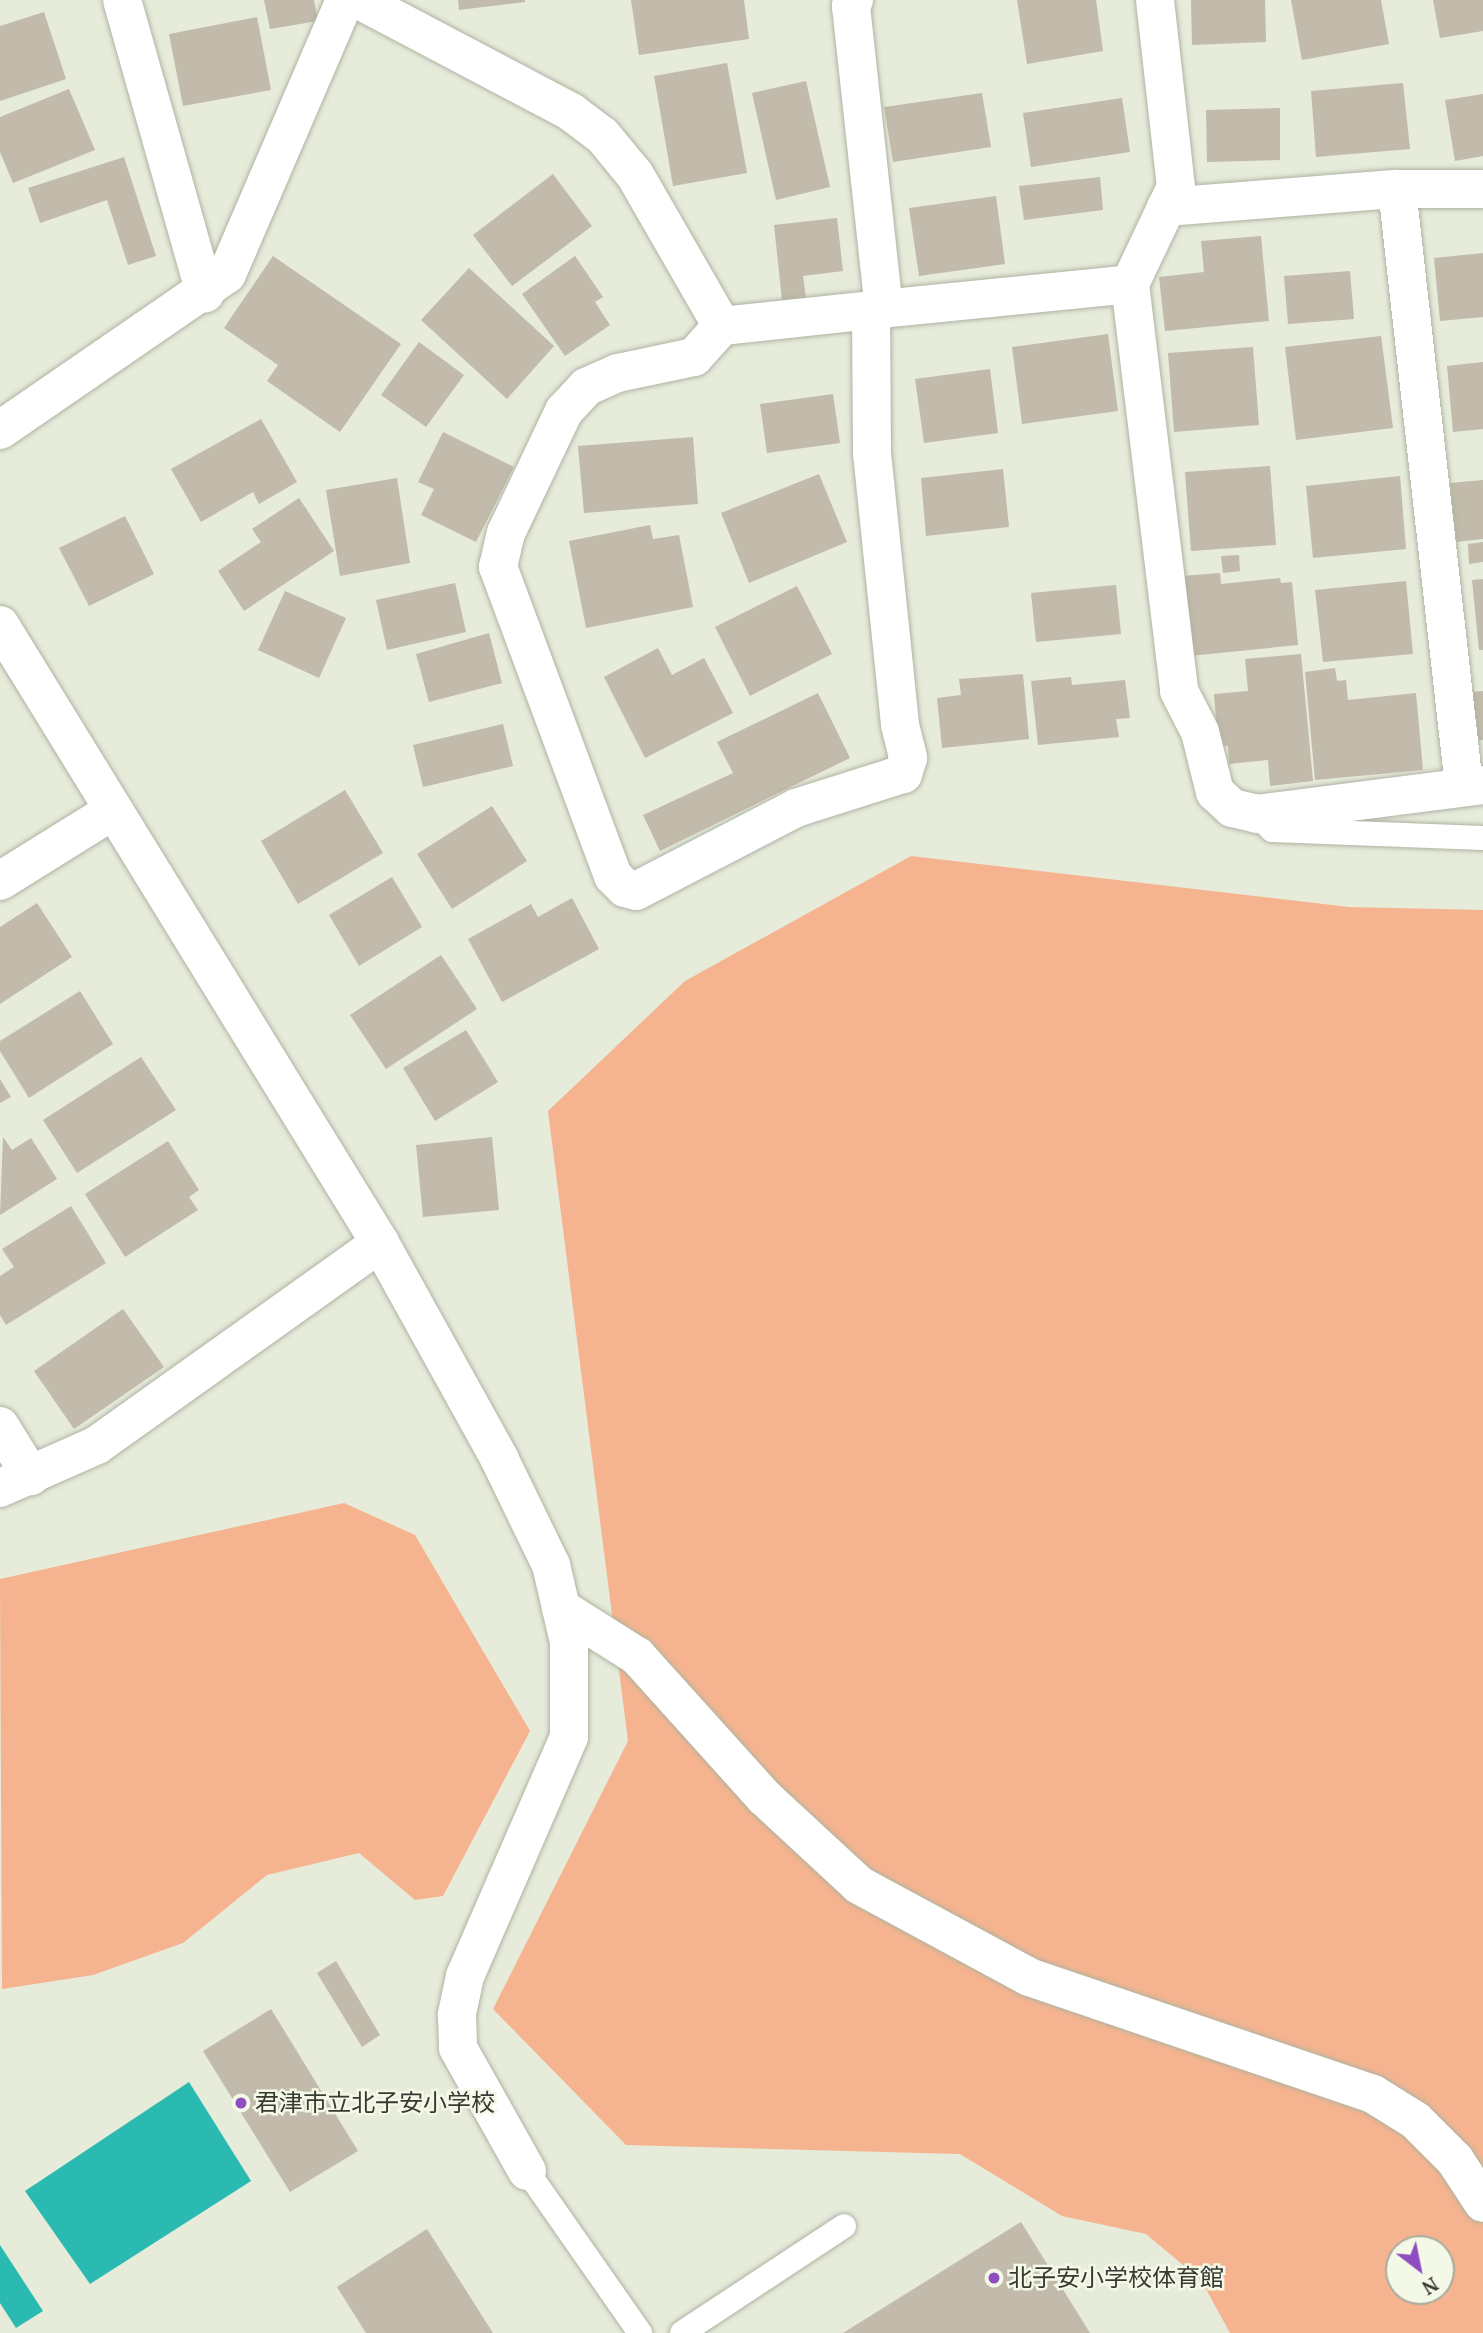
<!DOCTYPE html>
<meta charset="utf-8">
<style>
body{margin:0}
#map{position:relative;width:1483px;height:2333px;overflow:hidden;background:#e6ebda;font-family:"PT Serif","Noto Sans JP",serif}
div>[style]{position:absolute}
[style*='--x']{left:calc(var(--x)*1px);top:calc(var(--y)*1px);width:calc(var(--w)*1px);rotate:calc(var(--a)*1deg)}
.green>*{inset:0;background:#f5b48f}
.water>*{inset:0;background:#2abab2}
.building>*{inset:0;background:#c2baaa}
.roads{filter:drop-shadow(0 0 2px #afb3a3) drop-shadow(0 0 2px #afb3a3)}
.service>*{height:24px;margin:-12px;padding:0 12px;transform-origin:12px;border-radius:12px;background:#fff}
.minor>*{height:38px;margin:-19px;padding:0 19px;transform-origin:19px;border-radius:19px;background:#fff}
.tertiary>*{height:38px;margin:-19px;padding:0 19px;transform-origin:19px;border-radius:19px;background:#fff}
.dots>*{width:19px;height:19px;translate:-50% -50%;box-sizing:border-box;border:4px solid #f4f9e7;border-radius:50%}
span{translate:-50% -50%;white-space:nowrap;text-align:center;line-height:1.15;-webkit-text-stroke:5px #f4f9e7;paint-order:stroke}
.poi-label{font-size:24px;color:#373932}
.left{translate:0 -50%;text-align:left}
.north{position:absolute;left:1385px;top:2235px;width:70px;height:70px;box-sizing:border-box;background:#f4f9e7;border:2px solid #a8ac9f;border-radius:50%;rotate:148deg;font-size:19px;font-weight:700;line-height:28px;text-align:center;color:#373932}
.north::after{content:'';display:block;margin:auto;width:24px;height:32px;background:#8f4dc2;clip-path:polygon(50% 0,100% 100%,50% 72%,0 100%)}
</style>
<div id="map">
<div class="green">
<i style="clip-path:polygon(evenodd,911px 856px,1349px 907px,1483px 910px,1483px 2333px,1230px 2333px,1201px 2280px,1146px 2234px,1062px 2216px,960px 2154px,626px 2145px,493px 2009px,628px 1741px,548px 1111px,685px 981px,911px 856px,1399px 2249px,1441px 2249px,1441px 2291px,1399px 2291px,1399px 2249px)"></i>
<i style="clip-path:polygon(344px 1503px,415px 1535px,530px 1731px,443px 1896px,415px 1900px,359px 1853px,267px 1875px,183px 1943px,93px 1975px,2px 1989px,0 1579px)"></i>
</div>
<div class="water">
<i style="clip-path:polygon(189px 2082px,251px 2181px,90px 2284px,25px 2191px)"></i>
<i style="clip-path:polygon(0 2245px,43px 2311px,16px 2328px,0 2303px)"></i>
</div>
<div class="building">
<i style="clip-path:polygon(264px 0,314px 0,318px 21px,270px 29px)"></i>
<i style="clip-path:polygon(458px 0,525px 0,525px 2px,459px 10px)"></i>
<i style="clip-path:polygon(631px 0,744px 0,749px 39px,639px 55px)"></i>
<i style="clip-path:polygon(1017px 0,1096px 0,1103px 51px,1027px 64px)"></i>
<i style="clip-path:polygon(1191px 0,1265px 0,1266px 42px,1192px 45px)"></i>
<i style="clip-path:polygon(1291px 0,1381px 0,1389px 44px,1302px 60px)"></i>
<i style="clip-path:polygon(1433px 0,1483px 0,1483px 31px,1440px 38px)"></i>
<i style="clip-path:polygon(44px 12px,66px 79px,0 101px,0 26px)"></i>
<i style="clip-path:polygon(257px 17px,271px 90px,183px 106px,169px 34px)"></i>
<i style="clip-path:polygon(727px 63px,747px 173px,673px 186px,654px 76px)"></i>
<i style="clip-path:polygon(806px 81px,830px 187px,776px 200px,752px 93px)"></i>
<i style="clip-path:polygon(1403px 83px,1410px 149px,1316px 157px,1311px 91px)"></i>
<i style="clip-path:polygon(69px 89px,95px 150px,13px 183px,0 152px,0 117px)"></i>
<i style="clip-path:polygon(982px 93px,991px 147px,893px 162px,884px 107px)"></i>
<i style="clip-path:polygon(1483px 94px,1483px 156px,1455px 161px,1445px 100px)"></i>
<i style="clip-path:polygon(1122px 98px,1130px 152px,1031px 167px,1023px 113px)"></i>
<i style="clip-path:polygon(1280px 108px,1280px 160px,1207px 162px,1206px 110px)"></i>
<i style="clip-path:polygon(124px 157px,156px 256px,128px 265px,107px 200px,40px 223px,28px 188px)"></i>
<i style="clip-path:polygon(553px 174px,592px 226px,512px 286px,473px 235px)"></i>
<i style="clip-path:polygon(1100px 177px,1103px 210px,1024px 220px,1019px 186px)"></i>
<i style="clip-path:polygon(996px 196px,1005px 264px,919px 276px,909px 208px)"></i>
<i style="clip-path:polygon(837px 218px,843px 271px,803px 276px,806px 298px,782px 300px,774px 225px)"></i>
<i style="clip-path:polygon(1261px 236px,1269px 321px,1165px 331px,1159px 277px,1204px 272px,1201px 241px)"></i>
<i style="clip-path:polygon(1483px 253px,1483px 317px,1440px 321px,1434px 258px)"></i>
<i style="clip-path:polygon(273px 256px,401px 344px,340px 432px,267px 381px,278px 365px,224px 328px)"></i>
<i style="clip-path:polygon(575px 256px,603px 297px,595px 302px,610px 325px,565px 356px,522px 294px)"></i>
<i style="clip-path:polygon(469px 268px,554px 346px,507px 399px,421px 320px)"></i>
<i style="clip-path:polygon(1350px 271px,1354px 319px,1288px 324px,1284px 276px)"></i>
<i style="clip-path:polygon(1108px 334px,1118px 411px,1022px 424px,1012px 347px)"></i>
<i style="clip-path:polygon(1381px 336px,1393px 428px,1296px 440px,1285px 347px)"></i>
<i style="clip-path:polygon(419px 342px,464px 375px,426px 427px,381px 395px)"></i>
<i style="clip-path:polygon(1253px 347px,1259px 425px,1174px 432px,1168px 353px)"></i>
<i style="clip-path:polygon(1483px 362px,1483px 429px,1453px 432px,1447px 366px)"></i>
<i style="clip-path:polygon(990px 369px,998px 433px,924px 443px,915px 379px)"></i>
<i style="clip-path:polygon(833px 394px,840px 443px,767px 453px,760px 404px)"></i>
<i style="clip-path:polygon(261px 419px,297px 482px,259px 504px,253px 492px,201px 522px,171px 469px)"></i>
<i style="clip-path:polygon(443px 432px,514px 467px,476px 542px,421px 515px,434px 489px,418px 482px)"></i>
<i style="clip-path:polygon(693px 437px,698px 504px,584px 513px,578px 446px)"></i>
<i style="clip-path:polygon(1270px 466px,1276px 545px,1191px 551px,1185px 472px)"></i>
<i style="clip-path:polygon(1003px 469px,1009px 527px,926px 536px,921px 478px)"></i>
<i style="clip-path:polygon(819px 474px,847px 542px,749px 583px,721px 513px)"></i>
<i style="clip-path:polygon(1400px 476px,1406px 549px,1313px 558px,1306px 486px)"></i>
<i style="clip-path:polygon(397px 478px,410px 563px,340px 576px,326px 490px)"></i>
<i style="clip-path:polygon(1483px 480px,1483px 539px,1456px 542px,1450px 483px)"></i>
<i style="clip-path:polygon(299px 498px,334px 551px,244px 611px,218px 571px,261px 542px,252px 529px)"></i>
<i style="clip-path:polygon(125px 516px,154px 574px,89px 606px,59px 548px)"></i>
<i style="clip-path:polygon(650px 525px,653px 539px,679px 535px,693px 607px,586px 628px,569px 541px)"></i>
<i style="clip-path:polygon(1483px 542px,1483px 562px,1469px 564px,1468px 544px)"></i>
<i style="clip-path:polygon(1239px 555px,1240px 571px,1223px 573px,1221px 556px)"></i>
<i style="clip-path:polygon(1220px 573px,1221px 584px,1280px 578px,1281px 583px,1292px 582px,1298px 645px,1190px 656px,1182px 576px)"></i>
<i style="clip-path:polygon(1483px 579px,1483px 650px,1479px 650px,1472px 580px)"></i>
<i style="clip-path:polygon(1406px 581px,1413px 654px,1323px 662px,1315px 590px)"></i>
<i style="clip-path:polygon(455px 583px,466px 632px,387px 650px,376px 600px)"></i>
<i style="clip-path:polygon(1116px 585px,1121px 634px,1036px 642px,1031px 593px)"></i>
<i style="clip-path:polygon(797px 586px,832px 654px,750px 696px,715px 627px)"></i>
<i style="clip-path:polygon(285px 591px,346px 618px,319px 678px,258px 650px)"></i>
<i style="clip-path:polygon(489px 633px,502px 683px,429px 702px,416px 654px)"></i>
<i style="clip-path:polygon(658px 648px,672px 675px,704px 658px,733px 713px,645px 758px,604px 677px)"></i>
<i style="clip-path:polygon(1301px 654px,1313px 781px,1270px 786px,1268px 760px,1229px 764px,1228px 746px,1218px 747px,1214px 694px,1248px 691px,1245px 659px)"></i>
<i style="clip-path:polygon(1335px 668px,1337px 681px,1346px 680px,1348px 700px,1416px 693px,1423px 770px,1315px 780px,1305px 672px)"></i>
<i style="clip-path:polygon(1023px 674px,1029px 739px,942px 748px,937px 698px,961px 695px,959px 679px)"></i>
<i style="clip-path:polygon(1071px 677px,1072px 685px,1125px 680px,1130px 718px,1116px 719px,1119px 737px,1038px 745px,1031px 681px)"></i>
<i style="clip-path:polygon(1483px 691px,1483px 740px,1478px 740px,1473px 692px)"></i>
<i style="clip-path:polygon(818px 693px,850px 758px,660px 851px,643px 815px,733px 773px,717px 742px)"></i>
<i style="clip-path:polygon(503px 724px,513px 766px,423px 787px,413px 745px)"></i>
<i style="clip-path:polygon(345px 790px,383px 853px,298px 904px,261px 841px)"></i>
<i style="clip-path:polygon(492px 806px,527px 861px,452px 909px,417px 854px)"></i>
<i style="clip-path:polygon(392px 877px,422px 927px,359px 966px,329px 915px)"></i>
<i style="clip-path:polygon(572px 898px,599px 949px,502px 1002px,468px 939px,531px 904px,538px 917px)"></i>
<i style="clip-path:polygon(37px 903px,72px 957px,0 1004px,0 927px)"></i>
<i style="clip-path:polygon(441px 955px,477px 1009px,386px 1069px,350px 1015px)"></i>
<i style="clip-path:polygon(80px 991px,113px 1044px,29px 1098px,0 1051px,0 1041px)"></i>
<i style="clip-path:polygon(466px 1030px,498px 1082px,435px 1121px,403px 1068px)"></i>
<i style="clip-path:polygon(141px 1057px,176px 1110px,77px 1173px,43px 1120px)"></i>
<i style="clip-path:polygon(0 1079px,11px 1097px,0 1103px)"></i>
<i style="clip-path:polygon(3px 1137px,12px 1150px,31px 1138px,57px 1179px,0 1215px)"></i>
<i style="clip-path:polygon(492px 1137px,499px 1210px,423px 1217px,416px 1145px)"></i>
<i style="clip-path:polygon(168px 1141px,199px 1190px,189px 1197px,198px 1210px,125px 1257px,85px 1194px)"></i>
<i style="clip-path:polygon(71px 1206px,106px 1263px,6px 1325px,0 1315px,0 1276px,14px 1267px,2px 1249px)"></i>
<i style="clip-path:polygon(123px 1309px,164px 1367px,74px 1429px,34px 1371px)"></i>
<i style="clip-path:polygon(336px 1961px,380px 2035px,362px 2047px,317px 1973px)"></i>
<i style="clip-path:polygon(271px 2009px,358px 2151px,290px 2192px,203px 2051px)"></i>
<i style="clip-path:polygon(1021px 2222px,1090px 2333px,843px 2333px)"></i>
<i style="clip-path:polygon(427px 2229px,493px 2333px,366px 2333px,337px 2287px)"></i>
</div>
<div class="roads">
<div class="service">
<i style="--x:1257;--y:815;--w:21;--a:45"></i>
<i style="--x:1272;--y:830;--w:211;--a:2.2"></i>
<i style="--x:527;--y:2171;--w:198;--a:55.1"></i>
<i style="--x:682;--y:2333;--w:194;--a:-33.4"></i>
</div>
<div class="minor">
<i style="--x:122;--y:0;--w:305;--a:74.2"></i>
<i style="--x:359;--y:0;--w:240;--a:27.8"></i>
<i style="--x:571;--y:112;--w:39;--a:37"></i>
<i style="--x:602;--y:135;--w:52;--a:50.5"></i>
<i style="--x:635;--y:175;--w:174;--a:60.1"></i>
<i style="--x:854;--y:0;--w:7;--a:117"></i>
<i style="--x:851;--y:6;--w:305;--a:83.8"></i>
<i style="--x:1155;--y:0;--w:188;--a:83.6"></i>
<i style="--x:1176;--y:187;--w:107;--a:115.4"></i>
<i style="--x:1130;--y:284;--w:410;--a:83.1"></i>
<i style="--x:1179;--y:691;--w:46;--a:62.9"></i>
<i style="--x:1200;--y:732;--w:62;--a:76"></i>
<i style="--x:1215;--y:792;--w:23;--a:43"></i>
<i style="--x:1232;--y:808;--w:26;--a:13"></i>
<i style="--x:1257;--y:814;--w:228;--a:-7.3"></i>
<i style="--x:1397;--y:189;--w:601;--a:83.6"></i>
<i style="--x:1166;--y:207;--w:232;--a:-4.5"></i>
<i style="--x:1397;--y:189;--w:86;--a:0"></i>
<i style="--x:871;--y:310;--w:143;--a:89.6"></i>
<i style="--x:872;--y:453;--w:273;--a:84.1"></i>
<i style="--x:900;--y:725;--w:34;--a:76"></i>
<i style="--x:908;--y:758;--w:17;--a:107"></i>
<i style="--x:903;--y:774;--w:112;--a:162.4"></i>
<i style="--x:796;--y:808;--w:180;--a:152.6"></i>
<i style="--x:636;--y:891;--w:11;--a:-165"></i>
<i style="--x:625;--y:888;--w:17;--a:-135"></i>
<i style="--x:613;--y:876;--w:330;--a:-110.4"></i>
<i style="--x:498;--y:567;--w:35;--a:-77"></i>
<i style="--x:506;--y:533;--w:135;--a:-64.6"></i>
<i style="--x:564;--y:411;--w:33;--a:-47"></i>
<i style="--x:586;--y:387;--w:35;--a:-24"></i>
<i style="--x:618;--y:373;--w:78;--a:-11.9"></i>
<i style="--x:694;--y:357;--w:42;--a:-47.9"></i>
<i style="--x:722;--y:326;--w:150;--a:-6.1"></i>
<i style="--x:871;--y:310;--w:260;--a:-5.7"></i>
<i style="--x:0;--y:430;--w:275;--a:-34.5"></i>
<i style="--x:227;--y:274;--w:298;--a:-66.7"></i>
<i style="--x:0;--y:881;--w:134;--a:-31.9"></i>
<i style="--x:0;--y:1426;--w:59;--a:58.2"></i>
<i style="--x:0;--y:1488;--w:106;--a:-23.9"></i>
<i style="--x:97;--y:1445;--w:348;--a:-35.5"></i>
<i style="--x:561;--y:1608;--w:90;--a:32.3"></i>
<i style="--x:637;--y:1656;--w:190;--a:48"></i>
<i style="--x:764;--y:1797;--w:129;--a:42.8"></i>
<i style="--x:859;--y:1885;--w:193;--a:28.4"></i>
<i style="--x:1029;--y:1977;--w:363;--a:18.8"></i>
<i style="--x:1373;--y:2094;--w:49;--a:31.8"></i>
<i style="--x:1415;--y:2120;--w:57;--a:45"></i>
<i style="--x:1455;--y:2160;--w:51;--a:56.9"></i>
</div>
<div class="tertiary">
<i style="--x:0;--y:625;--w:725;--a:58.41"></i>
<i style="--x:380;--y:1243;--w:246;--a:61"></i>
<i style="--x:499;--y:1458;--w:119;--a:64.1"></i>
<i style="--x:551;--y:1565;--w:79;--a:76.8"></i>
<i style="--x:569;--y:1642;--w:95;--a:90"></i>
<i style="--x:569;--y:1737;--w:261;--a:113.5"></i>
<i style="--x:465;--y:1976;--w:40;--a:102"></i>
<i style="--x:457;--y:2015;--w:33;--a:88"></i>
<i style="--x:458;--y:2048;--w:141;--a:60.7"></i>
</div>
</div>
<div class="dots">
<i style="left:241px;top:2103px;background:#8f4dc2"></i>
<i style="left:994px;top:2278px;background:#8f4dc2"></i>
</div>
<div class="poi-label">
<span class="left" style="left:255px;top:2103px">君津市立北子安小学校</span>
<span class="left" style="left:1008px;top:2278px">北子安小学校体育館</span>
</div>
<div class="north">N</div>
</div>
